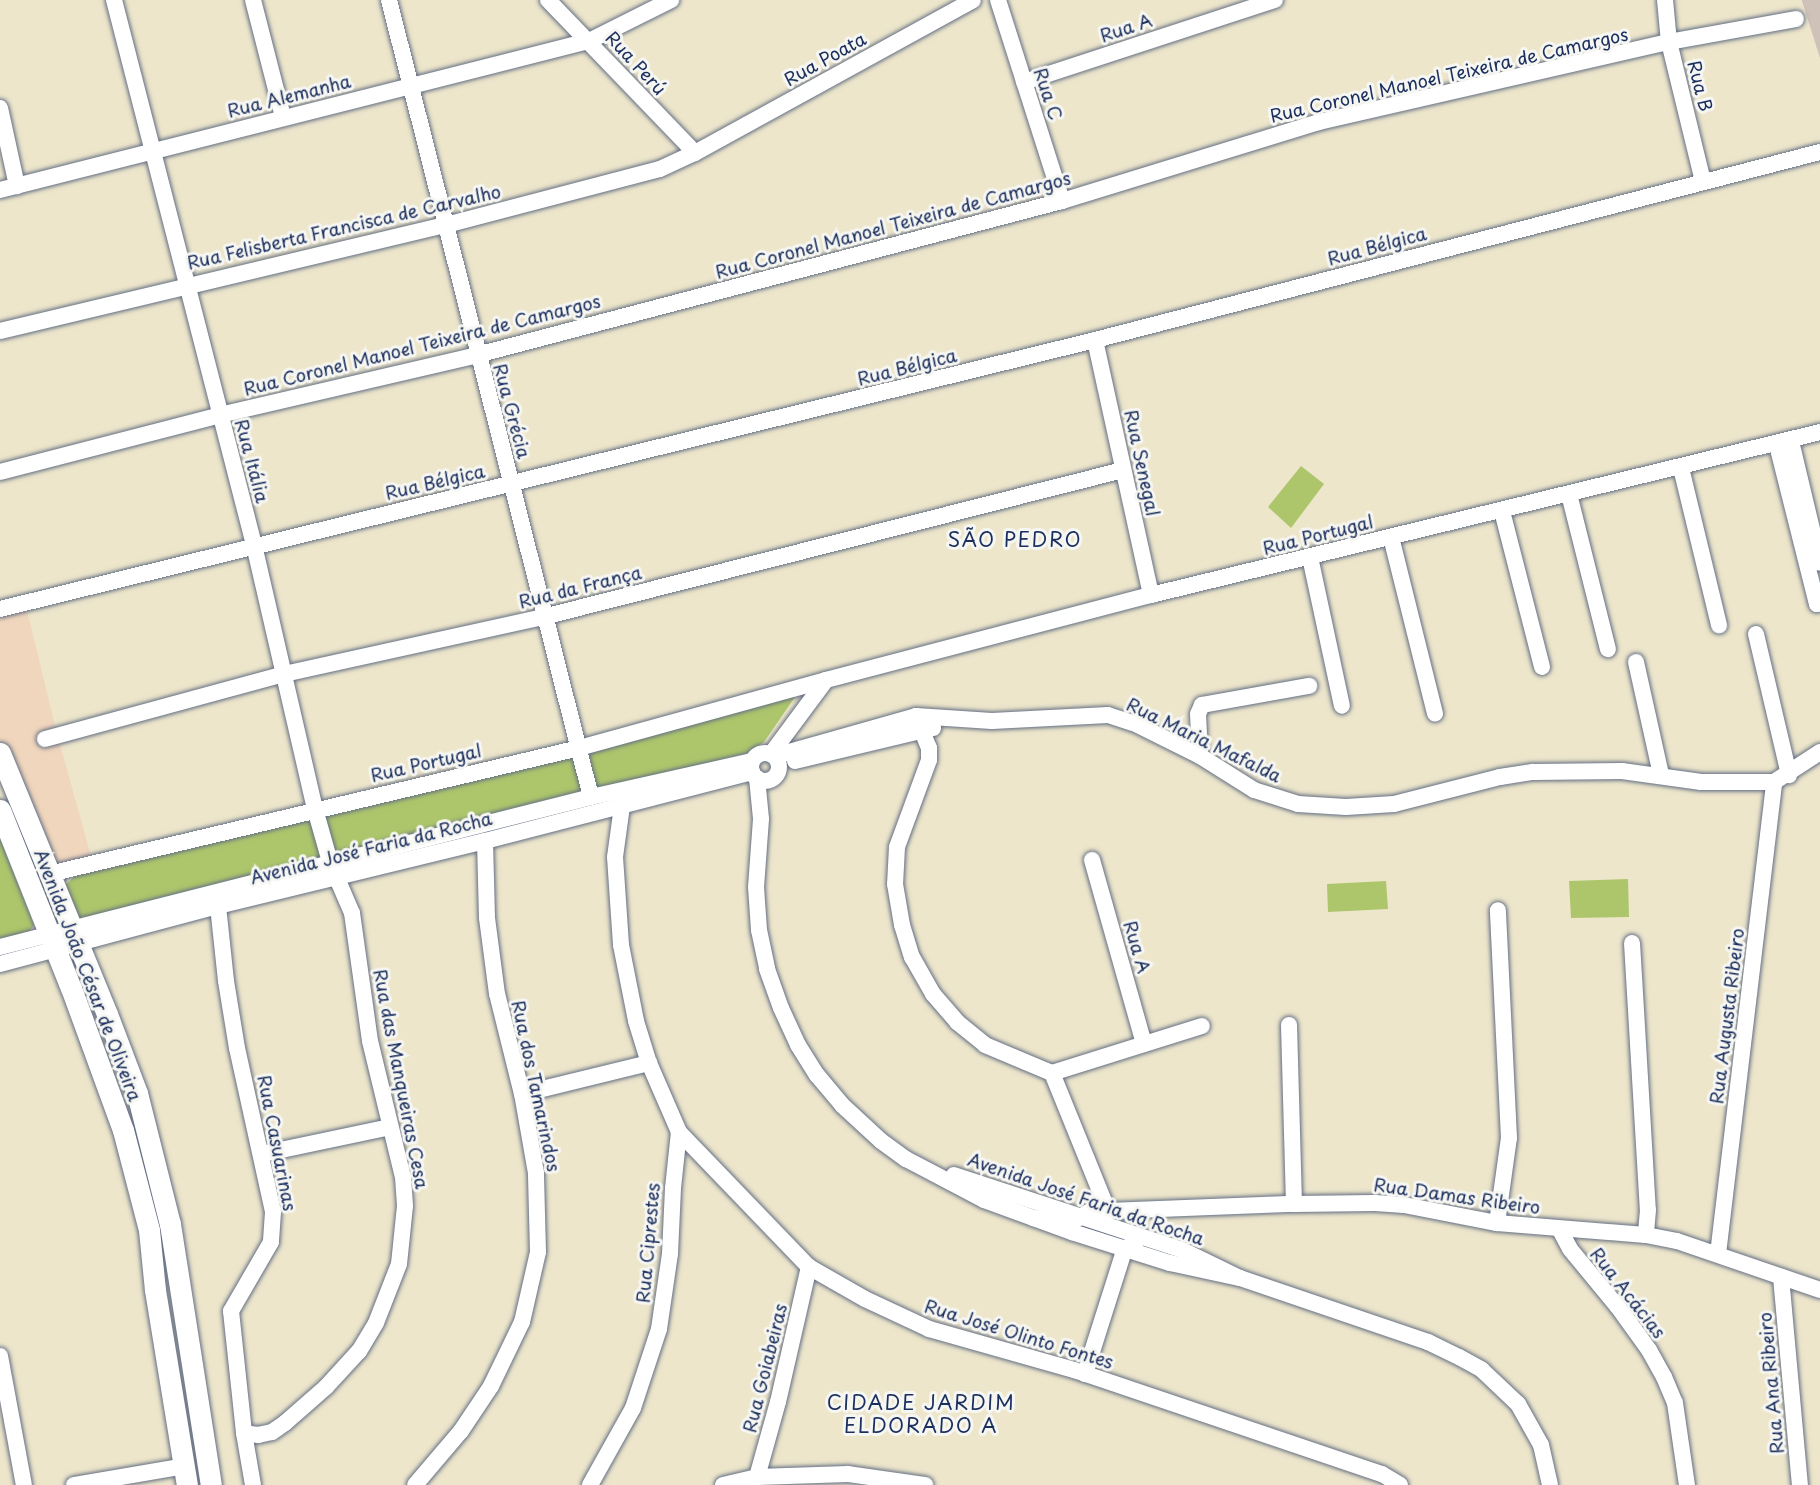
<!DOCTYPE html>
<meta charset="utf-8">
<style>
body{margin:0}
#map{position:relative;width:1820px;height:1485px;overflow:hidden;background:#ede6cb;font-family:"Playpen Sans",sans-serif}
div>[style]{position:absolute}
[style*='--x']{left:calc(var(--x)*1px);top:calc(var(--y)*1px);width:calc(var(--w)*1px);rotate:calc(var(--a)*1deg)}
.built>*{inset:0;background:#f0d6bc}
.industrial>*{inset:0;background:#cec2b9}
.green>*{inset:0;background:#adc66b}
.roads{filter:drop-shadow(0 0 2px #646f84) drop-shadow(0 0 2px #646f84)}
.minor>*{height:16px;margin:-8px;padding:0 8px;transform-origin:8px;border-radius:8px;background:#fff}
.minor>.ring{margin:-8px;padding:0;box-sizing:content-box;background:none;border:16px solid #fff;border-radius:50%}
.major>*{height:21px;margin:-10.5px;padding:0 10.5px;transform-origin:10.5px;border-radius:10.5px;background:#fff}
span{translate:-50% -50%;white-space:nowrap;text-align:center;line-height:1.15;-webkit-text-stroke:6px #f6f6f2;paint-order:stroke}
.street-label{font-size:18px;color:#1b2f5e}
.neighbourhood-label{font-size:20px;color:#1b2f5e;letter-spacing:1.5px}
</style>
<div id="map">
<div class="built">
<i style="clip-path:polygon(26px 606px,57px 734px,91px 856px,49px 869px,0 743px,0 612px)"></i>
</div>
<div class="industrial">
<i style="clip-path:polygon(1802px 0,1820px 0,1820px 58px,1802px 1px)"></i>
</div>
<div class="green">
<i style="clip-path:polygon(1301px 466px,1324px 484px,1291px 528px,1268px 507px)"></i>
<i style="clip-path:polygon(797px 694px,764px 742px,747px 753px,74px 926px,59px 891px,79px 872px,311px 820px,571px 757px)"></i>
<i style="clip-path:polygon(0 838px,34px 925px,27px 935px,0 942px)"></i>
<i style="clip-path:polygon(1628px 879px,1629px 917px,1571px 918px,1569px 881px)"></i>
<i style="clip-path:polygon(1386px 881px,1388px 909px,1328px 912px,1327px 884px)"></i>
</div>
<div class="roads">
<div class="minor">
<i style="--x:114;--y:0;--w:563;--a:75.59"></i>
<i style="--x:254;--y:545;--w:271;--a:77"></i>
<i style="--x:315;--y:809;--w:55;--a:74.2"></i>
<i style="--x:330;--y:862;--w:56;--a:66.7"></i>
<i style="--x:352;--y:913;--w:129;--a:82"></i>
<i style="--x:370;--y:1041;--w:140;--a:76.4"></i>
<i style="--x:403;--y:1177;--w:29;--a:86"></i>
<i style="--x:405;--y:1206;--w:58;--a:95.9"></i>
<i style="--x:399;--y:1264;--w:63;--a:111.3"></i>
<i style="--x:376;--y:1323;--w:33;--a:121"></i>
<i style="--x:359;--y:1351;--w:49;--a:132.5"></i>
<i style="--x:326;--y:1387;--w:55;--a:138.7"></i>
<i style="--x:285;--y:1423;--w:16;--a:145"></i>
<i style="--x:272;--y:1432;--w:14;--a:168"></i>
<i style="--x:258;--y:1435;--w:14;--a:-172"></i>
<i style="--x:253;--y:0;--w:121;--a:75.6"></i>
<i style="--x:389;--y:0;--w:822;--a:75.78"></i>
<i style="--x:548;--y:0;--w:212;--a:46.1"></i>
<i style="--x:998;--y:0;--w:211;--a:72.3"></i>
<i style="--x:1665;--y:0;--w:42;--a:84.6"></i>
<i style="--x:1669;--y:42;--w:143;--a:76.3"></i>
<i style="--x:1024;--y:82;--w:264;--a:-18.1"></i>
<i style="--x:0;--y:108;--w:80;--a:77.7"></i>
<i style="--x:0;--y:190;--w:608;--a:-14.2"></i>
<i style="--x:589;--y:41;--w:92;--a:-26.6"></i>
<i style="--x:0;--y:331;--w:458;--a:-13.4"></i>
<i style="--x:446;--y:225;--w:221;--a:-14.7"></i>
<i style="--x:660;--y:169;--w:38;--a:-25"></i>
<i style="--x:695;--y:153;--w:317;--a:-28.8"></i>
<i style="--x:1095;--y:340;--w:261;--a:77.6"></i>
<i style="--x:1791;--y:441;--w:125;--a:76.6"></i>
<i style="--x:1777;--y:445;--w:164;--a:75.9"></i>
<i style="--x:1817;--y:604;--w:3;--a:-18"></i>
<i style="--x:1681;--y:468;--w:162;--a:76.4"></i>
<i style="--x:0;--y:472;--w:227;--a:-14.5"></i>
<i style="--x:220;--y:415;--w:264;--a:-13.1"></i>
<i style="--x:477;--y:355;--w:605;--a:-14.75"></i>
<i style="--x:1062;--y:201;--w:269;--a:-17.1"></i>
<i style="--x:1319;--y:122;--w:359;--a:-12.9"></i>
<i style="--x:1669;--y:42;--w:129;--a:-10.3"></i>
<i style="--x:1569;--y:494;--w:160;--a:75.9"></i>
<i style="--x:1502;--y:511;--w:161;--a:75.6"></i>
<i style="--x:1391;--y:537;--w:182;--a:76"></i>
<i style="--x:1310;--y:557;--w:152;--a:77.9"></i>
<i style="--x:0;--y:609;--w:1128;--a:-13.8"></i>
<i style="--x:1095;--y:340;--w:749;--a:-14.54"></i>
<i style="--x:1756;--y:634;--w:145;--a:76.8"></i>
<i style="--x:1636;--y:662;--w:116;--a:77.5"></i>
<i style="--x:916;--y:716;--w:35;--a:68"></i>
<i style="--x:929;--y:748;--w:12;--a:90"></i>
<i style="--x:929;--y:760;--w:93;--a:110.2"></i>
<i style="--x:897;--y:847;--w:37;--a:93"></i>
<i style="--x:895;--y:884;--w:42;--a:80.3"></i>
<i style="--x:902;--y:925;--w:34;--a:73"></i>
<i style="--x:912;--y:957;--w:43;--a:60.4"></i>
<i style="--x:933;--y:994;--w:37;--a:49"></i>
<i style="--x:957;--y:1022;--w:36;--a:39"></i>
<i style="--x:985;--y:1045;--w:73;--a:22.7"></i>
<i style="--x:1052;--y:1073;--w:149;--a:67.9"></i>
<i style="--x:45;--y:739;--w:248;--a:-15.2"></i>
<i style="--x:284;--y:674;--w:269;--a:-12.4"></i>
<i style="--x:547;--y:616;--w:594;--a:-14.22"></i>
<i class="ring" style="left:751px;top:753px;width:12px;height:12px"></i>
<i style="--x:771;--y:754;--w:92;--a:-53.4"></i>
<i style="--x:775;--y:756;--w:147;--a:-15.8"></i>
<i style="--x:916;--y:716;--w:76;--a:3.8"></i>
<i style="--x:992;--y:721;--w:116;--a:-3"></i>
<i style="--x:1108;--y:715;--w:32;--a:18"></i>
<i style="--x:1138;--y:725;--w:69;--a:26.6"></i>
<i style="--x:1200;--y:756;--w:64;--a:32.2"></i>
<i style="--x:1254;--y:790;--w:46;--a:17.7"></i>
<i style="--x:1298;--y:804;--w:48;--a:3.6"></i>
<i style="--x:1346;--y:807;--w:48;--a:-3.6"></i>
<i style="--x:1394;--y:804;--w:109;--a:-14.3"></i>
<i style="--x:1500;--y:777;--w:33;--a:-9"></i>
<i style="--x:1533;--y:772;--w:89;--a:-0.6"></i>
<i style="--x:1622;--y:771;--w:80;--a:7.9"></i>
<i style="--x:1701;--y:782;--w:73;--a:0"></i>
<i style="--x:1774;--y:782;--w:55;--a:-33.1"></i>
<i style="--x:1200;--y:756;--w:42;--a:-92.7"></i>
<i style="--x:1198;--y:714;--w:10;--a:-66"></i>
<i style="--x:1202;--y:705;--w:109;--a:-10.1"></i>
<i style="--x:795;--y:761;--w:142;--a:-13.4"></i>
<i style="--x:757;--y:778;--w:41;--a:84.4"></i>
<i style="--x:761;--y:819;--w:68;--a:94.2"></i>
<i style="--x:756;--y:887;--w:43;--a:86"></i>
<i style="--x:759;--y:930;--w:40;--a:78"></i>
<i style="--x:767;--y:969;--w:41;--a:70.3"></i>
<i style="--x:781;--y:1008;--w:41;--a:65.3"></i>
<i style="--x:798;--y:1045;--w:36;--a:58"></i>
<i style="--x:817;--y:1075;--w:39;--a:50"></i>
<i style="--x:842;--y:1105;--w:53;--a:42.7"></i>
<i style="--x:881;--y:1141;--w:31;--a:36"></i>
<i style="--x:906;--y:1159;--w:88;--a:27.7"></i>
<i style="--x:984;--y:1200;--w:94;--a:20"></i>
<i style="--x:1072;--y:1232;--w:103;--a:17.6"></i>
<i style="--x:1170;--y:1263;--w:72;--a:12.1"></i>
<i style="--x:622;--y:806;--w:51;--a:97.8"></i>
<i style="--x:615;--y:857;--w:88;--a:86.1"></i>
<i style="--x:621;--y:945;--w:77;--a:78.8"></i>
<i style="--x:636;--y:1021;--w:44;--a:72.8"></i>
<i style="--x:649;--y:1063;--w:75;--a:66.5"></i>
<i style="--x:679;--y:1132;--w:187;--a:46.1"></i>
<i style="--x:809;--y:1267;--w:64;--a:29.7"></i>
<i style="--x:865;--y:1299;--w:71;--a:25.1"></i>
<i style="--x:929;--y:1329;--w:151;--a:15.8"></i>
<i style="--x:1074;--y:1370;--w:325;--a:18.7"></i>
<i style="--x:1382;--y:1474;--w:21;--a:31"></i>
<i style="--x:1092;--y:860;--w:191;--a:74.2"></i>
<i style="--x:49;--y:874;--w:545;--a:-13.37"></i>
<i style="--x:579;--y:748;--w:256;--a:-15.4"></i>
<i style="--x:826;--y:680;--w:336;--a:-14.7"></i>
<i style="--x:1151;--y:595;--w:689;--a:-13.69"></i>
<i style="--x:218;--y:906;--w:75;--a:83.9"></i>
<i style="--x:226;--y:981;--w:68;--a:80.7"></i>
<i style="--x:237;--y:1048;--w:168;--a:77.6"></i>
<i style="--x:273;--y:1212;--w:30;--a:94"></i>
<i style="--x:271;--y:1242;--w:80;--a:120.1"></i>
<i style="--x:231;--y:1311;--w:123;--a:83.9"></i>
<i style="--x:244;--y:1433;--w:53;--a:80.2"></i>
<i style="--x:1632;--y:943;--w:267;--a:86.6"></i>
<i style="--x:1648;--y:1210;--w:25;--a:95"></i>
<i style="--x:0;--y:947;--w:610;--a:-14.24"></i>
<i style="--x:591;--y:797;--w:165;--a:-12.6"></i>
<i style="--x:0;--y:964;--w:226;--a:-14.9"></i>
<i style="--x:218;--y:906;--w:275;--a:-13.7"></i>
<i style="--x:485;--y:841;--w:276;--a:-14.5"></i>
<i style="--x:1289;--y:1025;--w:179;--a:88.4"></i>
<i style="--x:1052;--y:1073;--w:157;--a:-17.4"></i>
<i style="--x:522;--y:1094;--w:131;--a:-13.7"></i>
<i style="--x:262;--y:1154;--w:131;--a:-11.9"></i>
<i style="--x:954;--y:1175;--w:240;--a:18.2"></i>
<i style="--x:1182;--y:1250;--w:64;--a:25.8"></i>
<i style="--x:1240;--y:1278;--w:199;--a:18.8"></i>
<i style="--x:1428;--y:1342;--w:34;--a:26"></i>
<i style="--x:1459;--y:1357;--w:26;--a:29"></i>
<i style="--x:1482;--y:1370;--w:50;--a:43.4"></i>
<i style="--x:1518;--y:1404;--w:47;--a:60.7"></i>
<i style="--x:1541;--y:1445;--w:41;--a:77.3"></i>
<i style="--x:1033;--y:1218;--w:36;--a:10"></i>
<i style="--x:1068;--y:1224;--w:24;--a:-30"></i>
<i style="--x:1089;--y:1212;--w:19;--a:-3"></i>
<i style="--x:1108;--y:1211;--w:186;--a:-2.2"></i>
<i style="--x:1294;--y:1204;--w:81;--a:-0.7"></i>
<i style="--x:1375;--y:1203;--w:29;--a:4"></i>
<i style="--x:1404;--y:1205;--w:95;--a:11"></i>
<i style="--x:1497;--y:1223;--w:149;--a:4.6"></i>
<i style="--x:1646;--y:1235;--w:32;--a:11"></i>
<i style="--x:1677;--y:1241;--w:151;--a:18.9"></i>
<i style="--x:1497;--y:1223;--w:86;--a:-82"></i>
<i style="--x:1509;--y:1138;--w:228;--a:-92.8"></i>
<i style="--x:1560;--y:1230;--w:21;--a:62"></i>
<i style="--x:1570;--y:1249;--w:75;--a:50.4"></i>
<i style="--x:1618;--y:1307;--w:53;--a:54.2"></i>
<i style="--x:1649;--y:1350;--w:31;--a:61"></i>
<i style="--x:1664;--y:1377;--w:28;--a:67"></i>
<i style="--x:1675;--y:1403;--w:83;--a:81.7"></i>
<i style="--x:1718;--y:1254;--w:475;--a:-83.2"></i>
<i style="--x:1781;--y:1277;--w:209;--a:84.8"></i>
<i style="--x:0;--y:1356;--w:131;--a:79.5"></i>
<i style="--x:1085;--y:1374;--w:132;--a:-72.4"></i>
<i style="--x:1125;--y:1248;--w:11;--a:-22"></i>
<i style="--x:757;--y:1477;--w:78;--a:-74.4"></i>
<i style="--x:778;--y:1402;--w:139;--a:-77.1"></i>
<i style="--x:74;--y:1485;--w:113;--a:-9.7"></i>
<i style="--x:415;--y:1485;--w:71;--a:-49.6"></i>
<i style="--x:461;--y:1431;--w:54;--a:-56.3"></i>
<i style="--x:491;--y:1386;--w:71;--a:-64.2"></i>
<i style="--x:522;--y:1322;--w:72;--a:-77.1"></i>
<i style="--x:538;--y:1252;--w:79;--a:-91.5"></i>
<i style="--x:536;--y:1173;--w:80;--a:-100"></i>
<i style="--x:522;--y:1094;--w:103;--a:-104"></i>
<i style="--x:497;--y:994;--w:77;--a:-97.5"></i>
<i style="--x:487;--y:918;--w:77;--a:-91.5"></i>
<i style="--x:590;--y:1485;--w:88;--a:-60.8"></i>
<i style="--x:633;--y:1408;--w:83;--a:-71.8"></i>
<i style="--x:659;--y:1329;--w:76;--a:-81.7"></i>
<i style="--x:670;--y:1254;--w:66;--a:-87.4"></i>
<i style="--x:673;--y:1188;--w:56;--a:-83.9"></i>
<i style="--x:723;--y:1485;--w:35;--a:-13"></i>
<i style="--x:757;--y:1477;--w:91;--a:-1.9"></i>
<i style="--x:848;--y:1474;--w:78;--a:8.1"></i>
</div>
<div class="major">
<i style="--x:0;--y:753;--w:282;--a:67.7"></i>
<i style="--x:107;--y:1014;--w:85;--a:69.2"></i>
<i style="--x:137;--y:1093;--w:135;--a:75.9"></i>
<i style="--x:170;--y:1224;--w:264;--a:81.1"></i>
<i style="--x:0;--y:810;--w:192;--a:68.3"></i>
<i style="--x:71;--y:988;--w:151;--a:69.9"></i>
<i style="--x:123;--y:1130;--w:103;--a:75.4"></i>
<i style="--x:149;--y:1230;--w:60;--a:84.3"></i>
<i style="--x:155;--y:1290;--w:198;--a:80.7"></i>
</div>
</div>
<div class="street-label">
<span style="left:1126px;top:28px;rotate:-18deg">Rua A</span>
<span style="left:825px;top:59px;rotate:-29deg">Rua Poata</span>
<span style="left:636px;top:63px;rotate:47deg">Rua Perú</span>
<span style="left:1449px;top:75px;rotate:-13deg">Rua Coronel Manoel Teixeira de Camargos</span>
<span style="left:1700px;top:86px;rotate:76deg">Rua B</span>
<span style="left:1048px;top:94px;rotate:72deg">Rua C</span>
<span style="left:289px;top:96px;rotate:-14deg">Rua Alemanha</span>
<span style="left:893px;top:225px;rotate:-15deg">Rua Coronel Manoel Teixeira de Camargos</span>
<span style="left:344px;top:227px;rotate:-13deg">Rua Felisberta Francisca de Carvalho</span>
<span style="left:1377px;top:246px;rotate:-15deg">Rua Bélgica</span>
<span style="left:422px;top:345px;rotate:-14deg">Rua Coronel Manoel Teixeira de Camargos</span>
<span style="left:907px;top:367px;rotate:-14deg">Rua Bélgica</span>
<span style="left:512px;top:411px;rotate:75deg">Rua Grécia</span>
<span style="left:252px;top:461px;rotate:75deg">Rua Itália</span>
<span style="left:1142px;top:463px;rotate:78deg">Rua Senegal</span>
<span style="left:435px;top:482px;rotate:-13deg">Rua Bélgica</span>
<span style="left:1318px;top:535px;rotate:-14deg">Rua Portugal</span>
<span style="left:580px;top:587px;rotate:-14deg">Rua da França</span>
<span style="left:1204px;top:740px;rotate:26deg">Rua Maria Mafalda</span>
<span style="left:426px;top:763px;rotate:-13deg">Rua Portugal</span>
<span style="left:371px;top:848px;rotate:-14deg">Avenida José Faria da Rocha</span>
<span style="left:1137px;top:947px;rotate:74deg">Rua A</span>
<span style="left:88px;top:975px;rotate:69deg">Avenida João César de Oliveira</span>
<span style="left:1727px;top:1016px;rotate:-83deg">Rua Augusta Ribeiro</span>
<span style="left:401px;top:1079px;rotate:79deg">Rua das Manqueiras Cesa</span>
<span style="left:536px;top:1086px;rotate:78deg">Rua dos Tamarindos</span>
<span style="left:277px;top:1143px;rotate:79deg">Rua Casuarinas</span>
<span style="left:1457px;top:1196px;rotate:8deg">Rua Damas Ribeiro</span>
<span style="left:1086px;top:1199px;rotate:19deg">Avenida José Faria da Rocha</span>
<span style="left:648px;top:1243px;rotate:-85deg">Rua Ciprestes</span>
<span style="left:1628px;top:1293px;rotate:52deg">Rua Acácias</span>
<span style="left:1019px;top:1334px;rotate:17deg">Rua José Olinto Fontes</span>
<span style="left:765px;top:1368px;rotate:-76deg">Rua Goiabeiras</span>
<span style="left:1771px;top:1383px;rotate:-95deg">Rua Ana Ribeiro</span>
</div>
<div class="neighbourhood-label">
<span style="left:1015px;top:539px">SÃO PEDRO</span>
<span style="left:921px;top:1414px">CIDADE JARDIM<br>ELDORADO A</span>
</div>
</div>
